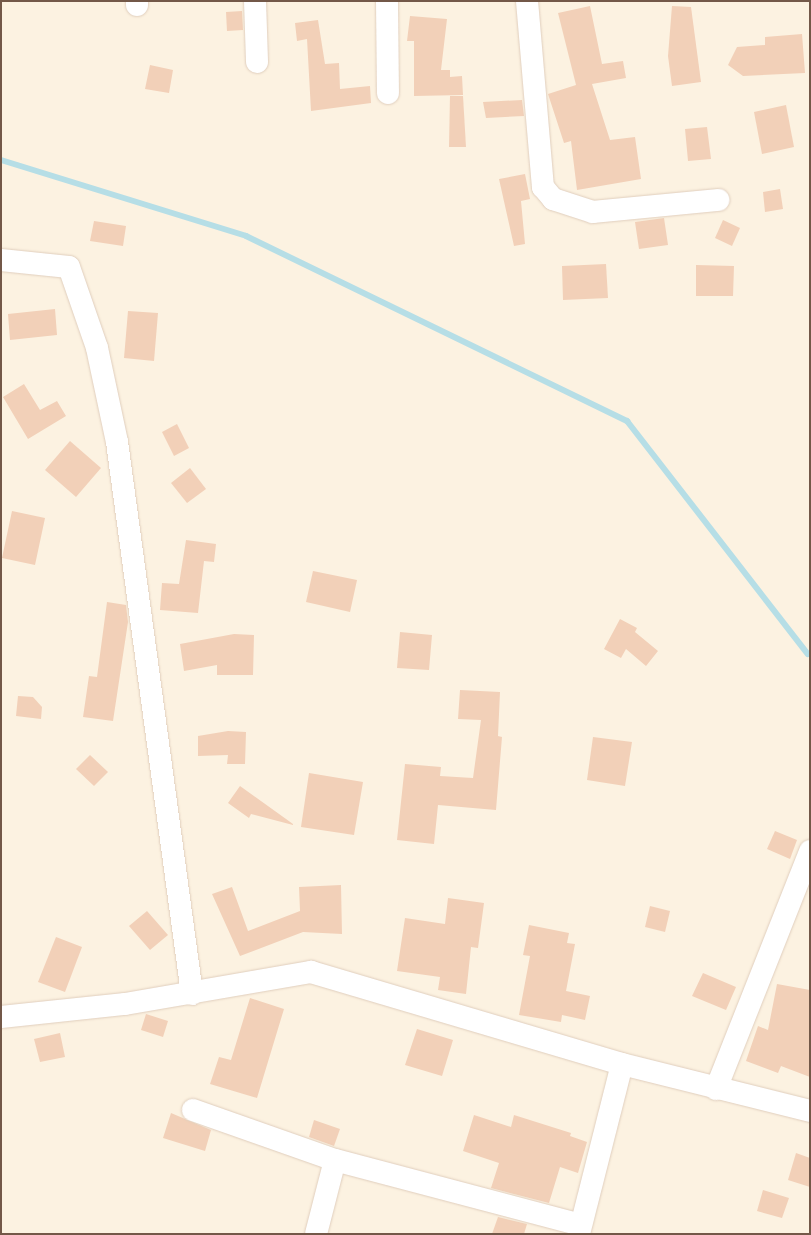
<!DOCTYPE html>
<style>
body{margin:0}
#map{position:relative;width:811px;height:1235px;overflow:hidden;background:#fcf2e1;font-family:"Asap Condensed",sans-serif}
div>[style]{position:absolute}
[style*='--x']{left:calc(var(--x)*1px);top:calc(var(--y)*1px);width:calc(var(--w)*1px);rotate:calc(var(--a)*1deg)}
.stream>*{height:6px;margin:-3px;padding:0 3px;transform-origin:3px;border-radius:3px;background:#b6dee6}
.building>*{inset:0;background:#f2d0b8}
.roads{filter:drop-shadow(0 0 1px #e0cebd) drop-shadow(0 0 1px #e0cebd)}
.street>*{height:22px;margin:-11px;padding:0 11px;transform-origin:11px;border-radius:11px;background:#fff}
span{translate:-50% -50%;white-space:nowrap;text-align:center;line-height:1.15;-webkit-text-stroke:4.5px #fff6e7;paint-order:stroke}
.frame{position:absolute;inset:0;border:2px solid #735848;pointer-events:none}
</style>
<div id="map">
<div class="stream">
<i style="--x:1;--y:160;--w:257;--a:17.2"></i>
<i style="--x:246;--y:236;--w:424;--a:25.9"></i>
<i style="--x:627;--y:421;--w:295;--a:52.2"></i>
</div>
<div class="building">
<i style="clip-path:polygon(590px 6px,602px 64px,623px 61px,626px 78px,592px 84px,610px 140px,635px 137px,641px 179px,577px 190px,571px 141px,564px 143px,548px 94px,576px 85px,558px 13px)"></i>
<i style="clip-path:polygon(672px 6px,691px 7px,701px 82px,672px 86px,668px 56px)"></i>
<i style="clip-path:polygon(242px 11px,243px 30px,227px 31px,226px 12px)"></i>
<i style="clip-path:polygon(410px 16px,447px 19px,441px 70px,450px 70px,450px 77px,462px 76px,463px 95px,414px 96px,414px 41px,407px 41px)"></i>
<i style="clip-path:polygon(318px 20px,325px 64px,339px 63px,340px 89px,370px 86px,371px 103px,311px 111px,307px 39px,297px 41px,295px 23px)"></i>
<i style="clip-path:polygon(802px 34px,805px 73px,743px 76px,728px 65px,737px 47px,765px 45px,765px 37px)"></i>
<i style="clip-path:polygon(150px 65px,173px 70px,169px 93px,145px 89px)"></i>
<i style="clip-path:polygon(450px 96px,463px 96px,466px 147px,449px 147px)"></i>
<i style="clip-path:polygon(522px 100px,524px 116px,486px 118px,483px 102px)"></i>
<i style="clip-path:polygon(786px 105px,794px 147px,762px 154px,754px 112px)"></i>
<i style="clip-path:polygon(707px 127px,711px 159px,688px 161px,685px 129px)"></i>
<i style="clip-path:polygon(525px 174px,530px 199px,521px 201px,525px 244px,514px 246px,499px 179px)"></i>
<i style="clip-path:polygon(780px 189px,783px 209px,765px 212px,763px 192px)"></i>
<i style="clip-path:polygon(664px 218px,668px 245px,639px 249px,635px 222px)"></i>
<i style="clip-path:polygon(723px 220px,740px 228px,732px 246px,715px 238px)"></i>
<i style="clip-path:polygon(94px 221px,126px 226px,123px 246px,90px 241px)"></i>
<i style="clip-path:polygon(606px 264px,608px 298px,563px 300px,562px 266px)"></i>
<i style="clip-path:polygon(696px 265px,734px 266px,733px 296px,696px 296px)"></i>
<i style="clip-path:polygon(55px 309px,57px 335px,10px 340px,8px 314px)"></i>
<i style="clip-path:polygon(128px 311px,158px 313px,154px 361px,124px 358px)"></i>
<i style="clip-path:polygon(24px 384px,40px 410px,57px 401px,66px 416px,28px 439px,3px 397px)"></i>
<i style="clip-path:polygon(177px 424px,189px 448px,174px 456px,162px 432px)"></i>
<i style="clip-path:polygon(70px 441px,101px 468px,76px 497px,45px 470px)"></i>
<i style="clip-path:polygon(190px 468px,206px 489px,187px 503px,171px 483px)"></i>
<i style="clip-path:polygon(12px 511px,45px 518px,35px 565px,2px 558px)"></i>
<i style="clip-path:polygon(186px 540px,216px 544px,214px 562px,204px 561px,198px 613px,160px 610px,162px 583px,179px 584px)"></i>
<i style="clip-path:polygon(313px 571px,357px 580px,350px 612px,306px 602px)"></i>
<i style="clip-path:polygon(107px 602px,126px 605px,128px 622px,113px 721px,83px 717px,89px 676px,97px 677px)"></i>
<i style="clip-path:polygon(620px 619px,637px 628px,635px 632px,658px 651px,646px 666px,626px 649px,621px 658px,604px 649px)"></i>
<i style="clip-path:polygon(400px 632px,432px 635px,429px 670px,397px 668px)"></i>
<i style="clip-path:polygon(234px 634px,254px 635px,253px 675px,217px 675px,217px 665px,184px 671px,180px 644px)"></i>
<i style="clip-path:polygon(460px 690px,500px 692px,498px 736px,502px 737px,496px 810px,438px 805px,434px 844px,397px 840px,405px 764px,441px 767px,440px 776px,473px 778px,481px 720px,458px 719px)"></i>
<i style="clip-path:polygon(18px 696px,33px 697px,42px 707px,41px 719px,16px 716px)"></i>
<i style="clip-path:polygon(228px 731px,246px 732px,245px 764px,227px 764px,228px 755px,198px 756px,198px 736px)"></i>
<i style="clip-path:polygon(593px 737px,632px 742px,625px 786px,587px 780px)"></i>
<i style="clip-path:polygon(90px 755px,108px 772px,94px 786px,76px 769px)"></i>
<i style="clip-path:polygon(309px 773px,363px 782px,354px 835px,301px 827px)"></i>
<i style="clip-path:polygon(240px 786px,293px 824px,293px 825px,251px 814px,249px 818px,228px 803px)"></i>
<i style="clip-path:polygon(775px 831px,797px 840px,790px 859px,767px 849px)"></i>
<i style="clip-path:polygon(341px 885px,342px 934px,303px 932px,240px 956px,212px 894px,232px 887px,248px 931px,300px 911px,299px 887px)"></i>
<i style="clip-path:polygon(448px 898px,484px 903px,478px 948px,471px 947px,466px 994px,438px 990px,440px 977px,397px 971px,405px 918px,445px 924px)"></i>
<i style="clip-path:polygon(650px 906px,670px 911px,665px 932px,645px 927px)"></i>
<i style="clip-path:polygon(147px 911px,168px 935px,150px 950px,129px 926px)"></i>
<i style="clip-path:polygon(529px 925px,569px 933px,567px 943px,575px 944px,566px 991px,590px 996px,585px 1020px,562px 1015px,561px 1022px,519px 1015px,530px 956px,523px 955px)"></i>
<i style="clip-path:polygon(56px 937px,82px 947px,65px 992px,38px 982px)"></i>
<i style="clip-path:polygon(703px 973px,736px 987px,726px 1010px,692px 996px)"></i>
<i style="clip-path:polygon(777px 984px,810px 990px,810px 1077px,781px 1066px,778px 1073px,746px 1061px,758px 1026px,768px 1030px)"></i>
<i style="clip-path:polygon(250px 998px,284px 1009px,257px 1098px,210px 1084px,219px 1057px,231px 1060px)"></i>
<i style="clip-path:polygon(146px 1014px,168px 1021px,163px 1037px,141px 1030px)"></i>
<i style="clip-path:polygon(417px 1029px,453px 1040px,442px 1076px,405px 1065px)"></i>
<i style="clip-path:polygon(60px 1033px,65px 1057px,40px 1062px,34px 1039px)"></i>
<i style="clip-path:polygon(171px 1113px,211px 1130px,205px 1151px,163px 1138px)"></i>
<i style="clip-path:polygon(474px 1115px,511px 1127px,514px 1115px,571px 1133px,570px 1136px,587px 1142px,578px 1173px,560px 1167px,549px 1203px,491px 1188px,499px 1163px,463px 1151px)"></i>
<i style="clip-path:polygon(314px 1120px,340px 1129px,334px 1146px,309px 1137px)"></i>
<i style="clip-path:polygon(796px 1153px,810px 1158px,810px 1187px,788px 1180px)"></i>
<i style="clip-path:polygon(763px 1190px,789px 1198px,782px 1218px,757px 1211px)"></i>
<i style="clip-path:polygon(498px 1217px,527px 1224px,524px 1234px,492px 1234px)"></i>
</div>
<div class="roads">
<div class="street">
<i style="--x:137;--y:1;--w:4;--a:90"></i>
<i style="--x:255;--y:1;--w:61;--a:88.1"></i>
<i style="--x:387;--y:1;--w:92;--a:89.4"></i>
<i style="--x:527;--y:1;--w:187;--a:85.1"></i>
<i style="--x:543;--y:187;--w:16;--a:50"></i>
<i style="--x:553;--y:199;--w:42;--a:18"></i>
<i style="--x:593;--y:212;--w:126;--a:-5.5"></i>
<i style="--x:1;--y:260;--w:68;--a:5.9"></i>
<i style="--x:69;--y:267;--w:86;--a:70.9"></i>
<i style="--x:97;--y:348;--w:96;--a:78"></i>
<i style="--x:117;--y:442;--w:557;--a:82.26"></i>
<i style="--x:1;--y:1017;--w:125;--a:-6"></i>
<i style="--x:125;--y:1004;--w:189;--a:-9.8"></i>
<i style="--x:311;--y:972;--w:324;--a:16.5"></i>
<i style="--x:622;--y:1064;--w:194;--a:14"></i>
<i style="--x:716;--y:1089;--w:256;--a:-68.4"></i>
<i style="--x:193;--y:1110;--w:151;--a:19.4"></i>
<i style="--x:335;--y:1160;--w:254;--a:14.8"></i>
<i style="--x:316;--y:1234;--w:76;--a:-75.6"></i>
<i style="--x:579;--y:1234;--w:175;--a:-75.8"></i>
</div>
</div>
<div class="frame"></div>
</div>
